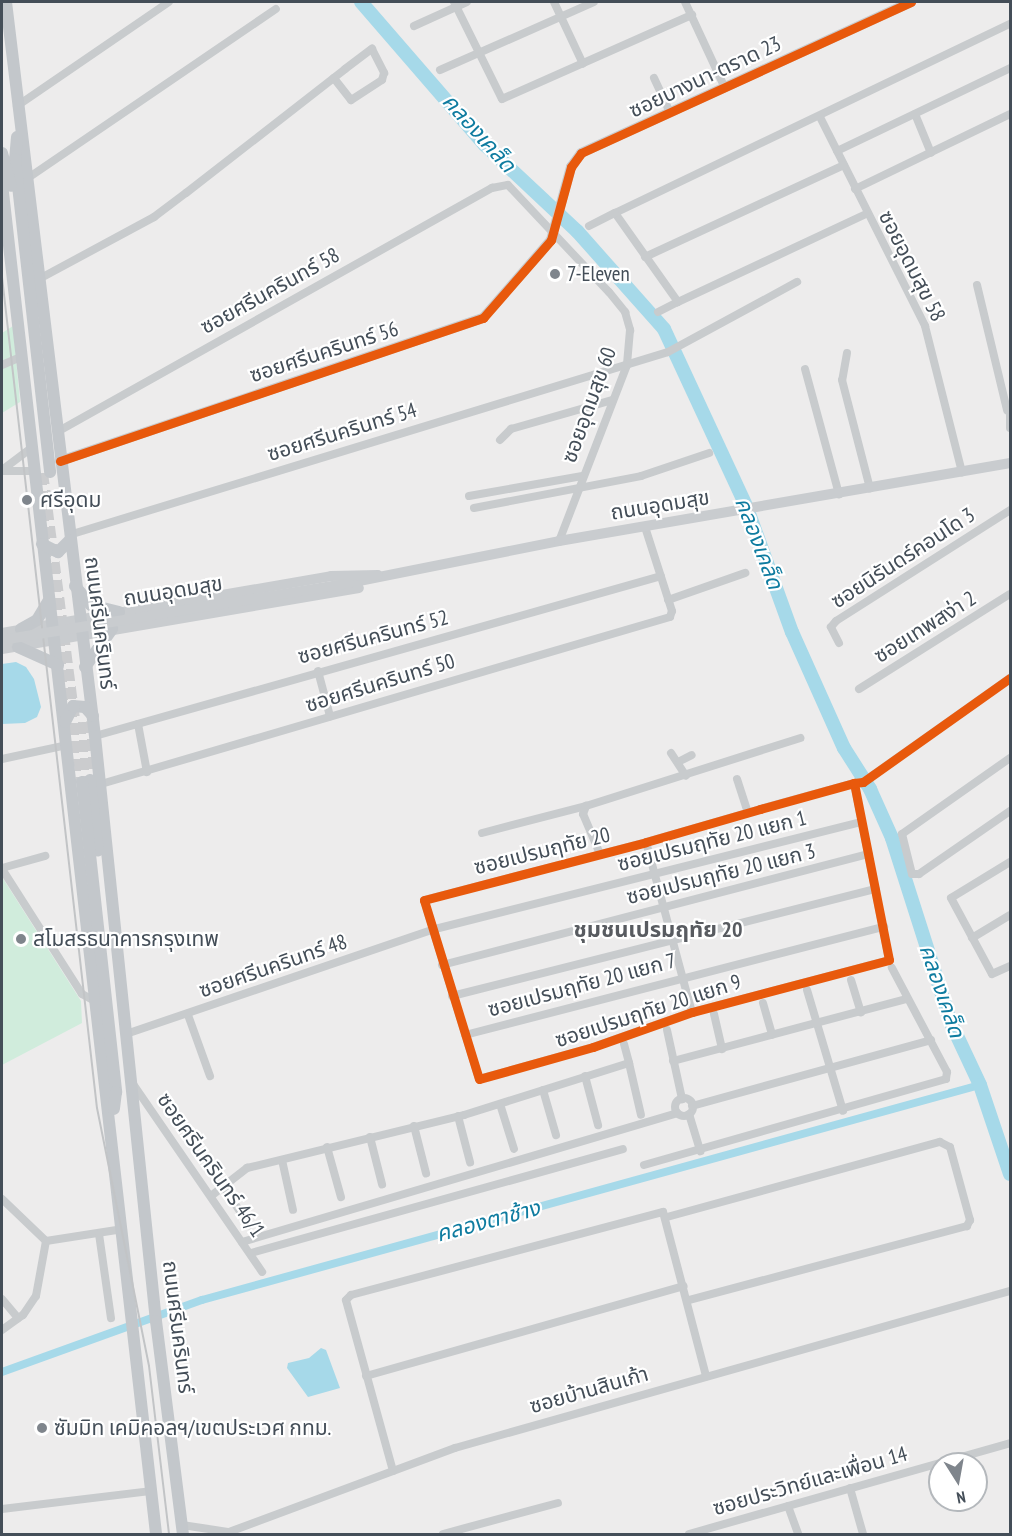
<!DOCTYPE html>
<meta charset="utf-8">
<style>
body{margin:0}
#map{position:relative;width:1012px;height:1536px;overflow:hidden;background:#edecec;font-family:"PT Sans Narrow","Noto Sans Thai",sans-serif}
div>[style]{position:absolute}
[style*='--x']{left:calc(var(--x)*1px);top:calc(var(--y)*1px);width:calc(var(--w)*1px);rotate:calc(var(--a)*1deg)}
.green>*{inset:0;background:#d0ecdc}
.water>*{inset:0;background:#a6d9e9}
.canal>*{height:8px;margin:-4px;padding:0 4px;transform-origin:4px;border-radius:4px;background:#a6d9e9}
.river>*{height:14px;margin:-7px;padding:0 7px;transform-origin:7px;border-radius:7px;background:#a6d9e9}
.primary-tunnel>*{height:12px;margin-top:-6px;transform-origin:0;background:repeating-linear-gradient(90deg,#cbccce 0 12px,transparent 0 18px)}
.minor>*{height:8px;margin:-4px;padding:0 4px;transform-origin:4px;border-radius:4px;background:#c8cbcd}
.minor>.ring{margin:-4px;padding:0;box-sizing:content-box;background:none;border:8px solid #c8cbcd;border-radius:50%}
.tertiary>*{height:10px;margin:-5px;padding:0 5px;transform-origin:5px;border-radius:5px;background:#c8cbcd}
.secondary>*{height:10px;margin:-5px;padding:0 5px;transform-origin:5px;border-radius:5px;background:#c9cccf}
.primary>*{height:12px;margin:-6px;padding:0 6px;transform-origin:6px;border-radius:6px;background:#c3c7cb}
.rail>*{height:2px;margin:-1px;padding:0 1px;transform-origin:1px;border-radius:1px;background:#c2c4c6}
.secondary-bridge>*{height:10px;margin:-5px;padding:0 5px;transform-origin:5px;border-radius:5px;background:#c9cccf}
.cycleway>*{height:9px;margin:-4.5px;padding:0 4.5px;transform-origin:4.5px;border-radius:4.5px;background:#e8590c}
.dots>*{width:16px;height:16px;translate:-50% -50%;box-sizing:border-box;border:3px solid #fff;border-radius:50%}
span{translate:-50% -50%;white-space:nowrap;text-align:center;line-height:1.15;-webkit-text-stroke:4.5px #fff;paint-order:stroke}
.street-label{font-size:21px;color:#444e58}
.poi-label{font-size:21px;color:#444e58}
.left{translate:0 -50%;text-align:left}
.water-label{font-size:22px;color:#0f7ca0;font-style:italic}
.neighbourhood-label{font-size:22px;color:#585b60;font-weight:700}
.frame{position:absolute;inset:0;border:3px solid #444e58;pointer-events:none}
.north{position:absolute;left:928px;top:1452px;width:60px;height:60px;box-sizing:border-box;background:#fff;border:2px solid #b4b8bc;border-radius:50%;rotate:169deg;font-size:16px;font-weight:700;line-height:24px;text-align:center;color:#444e58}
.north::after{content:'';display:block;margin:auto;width:21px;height:27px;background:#7f858c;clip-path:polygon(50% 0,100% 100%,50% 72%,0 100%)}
</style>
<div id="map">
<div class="green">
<i style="clip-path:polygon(13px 326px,20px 402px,2px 413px,2px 333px)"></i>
<i style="clip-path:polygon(2px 877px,81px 1001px,82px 1023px,2px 1065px)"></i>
</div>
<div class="water">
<i style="clip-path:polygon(16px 662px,26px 667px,34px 679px,41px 707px,37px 717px,25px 723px,2px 724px,2px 664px)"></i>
<i style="clip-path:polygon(321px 1348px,326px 1350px,340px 1388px,308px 1397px,287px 1368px,288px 1363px,309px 1358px)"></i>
</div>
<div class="canal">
<i style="--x:2;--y:1372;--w:213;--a:-19.8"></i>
<i style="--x:202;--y:1300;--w:807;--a:-15.45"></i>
</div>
<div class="river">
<i style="--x:361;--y:2;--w:189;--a:49.1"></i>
<i style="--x:485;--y:145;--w:126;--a:43.1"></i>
<i style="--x:577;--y:231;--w:131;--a:48.4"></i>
<i style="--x:664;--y:329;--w:197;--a:65.1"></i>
<i style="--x:747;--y:508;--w:132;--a:70.1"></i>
<i style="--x:792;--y:632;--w:127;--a:65.9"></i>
<i style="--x:844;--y:748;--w:49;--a:57.6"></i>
<i style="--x:870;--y:789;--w:54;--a:65.8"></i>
<i style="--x:892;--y:838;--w:194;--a:72.3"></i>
<i style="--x:951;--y:1023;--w:68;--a:64.9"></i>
<i style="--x:980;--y:1085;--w:94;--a:71.4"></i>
</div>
<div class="primary-tunnel">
<i style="--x:42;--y:473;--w:312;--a:82.6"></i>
<i style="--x:82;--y:722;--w:59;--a:82.1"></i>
</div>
<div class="minor">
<i style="--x:454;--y:2;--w:108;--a:63.7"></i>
<i style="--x:502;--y:99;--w:208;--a:-23.9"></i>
<i style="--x:554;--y:2;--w:68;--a:64.9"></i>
<i style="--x:685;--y:2;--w:95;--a:65.1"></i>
<i style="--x:414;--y:26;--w:58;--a:-24.4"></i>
<i style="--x:440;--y:70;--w:168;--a:-23.8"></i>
<i style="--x:654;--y:78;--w:38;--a:65"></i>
<i style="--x:17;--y:106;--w:184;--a:-34.4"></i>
<i style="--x:915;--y:114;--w:42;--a:67.7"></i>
<i style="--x:820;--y:117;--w:234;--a:63.3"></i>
<i style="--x:925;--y:326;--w:151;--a:75.8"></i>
<i style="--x:837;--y:151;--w:192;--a:-25.6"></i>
<i style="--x:28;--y:178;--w:300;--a:-34.3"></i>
<i style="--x:855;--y:189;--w:172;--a:-25.8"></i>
<i style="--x:866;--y:214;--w:208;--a:154.9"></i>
<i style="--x:678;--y:302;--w:109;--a:-125.3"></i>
<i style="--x:615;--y:213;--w:438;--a:-25.6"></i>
<i style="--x:589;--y:226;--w:29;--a:-27"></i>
<i style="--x:645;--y:257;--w:219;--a:-24.8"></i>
<i style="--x:39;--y:279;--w:131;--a:-28.3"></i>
<i style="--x:154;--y:217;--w:40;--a:-37"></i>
<i style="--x:186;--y:193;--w:202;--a:-37.9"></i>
<i style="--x:345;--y:69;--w:34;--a:-37"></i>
<i style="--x:372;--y:49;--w:27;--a:63"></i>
<i style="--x:384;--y:73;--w:7;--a:106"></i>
<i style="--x:382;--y:80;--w:37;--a:147"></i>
<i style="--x:351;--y:100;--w:28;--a:-128"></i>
<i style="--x:977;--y:285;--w:129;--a:76.5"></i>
<i style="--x:658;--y:312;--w:22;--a:-27"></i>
<i style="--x:847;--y:353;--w:27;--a:100"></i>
<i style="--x:842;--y:380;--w:112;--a:75.5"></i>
<i style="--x:2;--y:365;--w:21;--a:-23"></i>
<i style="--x:805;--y:369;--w:130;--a:74.8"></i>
<i style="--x:1010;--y:410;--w:18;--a:90"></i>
<i style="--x:57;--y:432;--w:499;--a:-29.3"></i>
<i style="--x:492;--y:188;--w:16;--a:-11"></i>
<i style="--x:508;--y:185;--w:147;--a:46.7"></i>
<i style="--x:609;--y:292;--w:26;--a:51"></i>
<i style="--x:625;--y:312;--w:19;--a:74"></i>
<i style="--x:630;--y:330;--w:35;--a:95"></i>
<i style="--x:627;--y:365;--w:189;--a:111.1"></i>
<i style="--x:500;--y:440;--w:16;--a:-45"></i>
<i style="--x:511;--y:429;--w:105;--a:-16"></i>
<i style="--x:2;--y:470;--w:35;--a:-37"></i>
<i style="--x:2;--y:471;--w:31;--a:0"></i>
<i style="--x:469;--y:496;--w:115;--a:-10"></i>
<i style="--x:474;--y:508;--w:170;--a:-10.8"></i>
<i style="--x:641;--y:476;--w:72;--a:-18.7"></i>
<i style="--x:69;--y:535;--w:626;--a:-16.99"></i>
<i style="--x:668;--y:352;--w:147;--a:-28.5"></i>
<i style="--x:668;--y:600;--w:82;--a:-19.3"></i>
<i style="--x:839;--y:643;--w:18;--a:-117"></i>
<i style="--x:831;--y:627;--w:8;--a:-50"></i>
<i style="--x:836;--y:621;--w:206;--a:-32.5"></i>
<i style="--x:318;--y:671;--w:47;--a:75.1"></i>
<i style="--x:859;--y:689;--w:178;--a:-32.2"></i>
<i style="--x:138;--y:724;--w:49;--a:79.4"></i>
<i style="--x:95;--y:736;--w:588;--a:-15.78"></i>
<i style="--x:671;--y:753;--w:27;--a:57"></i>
<i style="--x:1010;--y:758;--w:132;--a:144.9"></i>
<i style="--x:902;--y:834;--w:41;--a:76"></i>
<i style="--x:912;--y:874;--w:7;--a:0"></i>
<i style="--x:919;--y:874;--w:111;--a:-34.7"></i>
<i style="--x:2;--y:759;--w:66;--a:-12.2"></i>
<i style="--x:680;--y:761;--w:13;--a:-27"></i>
<i style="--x:737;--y:779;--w:36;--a:72"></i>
<i style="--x:854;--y:783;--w:180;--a:78.8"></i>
<i style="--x:889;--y:960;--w:204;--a:165.2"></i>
<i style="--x:692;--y:1012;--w:105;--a:160.5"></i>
<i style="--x:593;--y:1047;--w:118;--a:164.3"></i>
<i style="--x:479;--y:1079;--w:187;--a:-107.1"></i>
<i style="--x:424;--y:900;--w:229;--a:-14.6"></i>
<i style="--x:646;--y:842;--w:119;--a:-16.1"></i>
<i style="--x:760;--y:809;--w:98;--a:-15.5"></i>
<i style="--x:854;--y:783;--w:9;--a:-6"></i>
<i style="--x:863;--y:782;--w:180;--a:-35.3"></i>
<i style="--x:101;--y:784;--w:593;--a:-16.36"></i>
<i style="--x:670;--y:617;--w:6;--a:-72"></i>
<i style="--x:672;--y:611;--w:88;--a:-107.8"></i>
<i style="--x:482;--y:833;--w:107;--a:-14.6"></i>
<i style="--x:646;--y:842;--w:176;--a:74.9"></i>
<i style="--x:600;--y:854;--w:43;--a:-113"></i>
<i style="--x:583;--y:814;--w:9;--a:-69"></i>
<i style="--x:586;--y:806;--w:225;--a:-17.6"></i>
<i style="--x:1010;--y:862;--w:69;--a:148.6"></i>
<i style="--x:951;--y:898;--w:86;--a:61.7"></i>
<i style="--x:992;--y:974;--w:20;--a:-24"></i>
<i style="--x:2;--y:868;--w:45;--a:-15.6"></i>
<i style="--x:2;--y:869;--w:148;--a:57.4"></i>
<i style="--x:82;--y:994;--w:13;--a:29"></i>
<i style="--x:972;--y:938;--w:44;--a:-31.2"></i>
<i style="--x:442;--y:965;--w:441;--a:-14.6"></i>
<i style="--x:851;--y:980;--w:34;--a:73"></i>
<i style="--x:807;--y:990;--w:126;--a:73.4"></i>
<i style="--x:452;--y:996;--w:437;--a:-14.2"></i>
<i style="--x:763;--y:1003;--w:33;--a:74"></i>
<i style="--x:714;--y:1014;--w:36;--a:77"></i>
<i style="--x:188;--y:1015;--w:65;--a:70.2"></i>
<i style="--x:667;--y:1030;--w:71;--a:77.7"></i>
<i style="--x:126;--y:1034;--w:322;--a:-18.8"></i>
<i style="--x:431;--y:930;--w:444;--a:-14.1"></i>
<i style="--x:465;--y:1035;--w:433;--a:-14.5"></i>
<i style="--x:624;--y:1044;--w:20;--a:75"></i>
<i style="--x:673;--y:1061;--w:241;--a:-14.9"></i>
<i style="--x:585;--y:1076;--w:51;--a:75.1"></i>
<i style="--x:133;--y:1084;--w:228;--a:55.5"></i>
<i style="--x:543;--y:1090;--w:47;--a:73.9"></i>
<i class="ring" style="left:675px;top:1098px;width:10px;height:10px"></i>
<i style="--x:500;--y:1104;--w:47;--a:72.7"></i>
<i style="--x:692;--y:1106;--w:248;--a:-15.4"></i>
<i style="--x:689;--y:1114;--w:39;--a:73"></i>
<i style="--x:458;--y:1116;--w:48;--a:75.4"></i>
<i style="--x:414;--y:1126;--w:49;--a:75.7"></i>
<i style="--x:370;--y:1137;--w:49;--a:75.7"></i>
<i style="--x:327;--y:1147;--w:52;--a:74.4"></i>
<i style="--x:282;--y:1160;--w:51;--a:77.6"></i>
<i style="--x:644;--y:1165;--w:314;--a:-15.9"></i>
<i style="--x:946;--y:1079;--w:7;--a:-82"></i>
<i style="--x:947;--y:1072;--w:118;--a:-117.9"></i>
<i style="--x:223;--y:1186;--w:47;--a:56.3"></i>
<i style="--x:211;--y:1196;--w:46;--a:-37.9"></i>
<i style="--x:247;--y:1168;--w:223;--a:-13.7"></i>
<i style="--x:464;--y:1115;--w:173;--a:-17.5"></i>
<i style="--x:629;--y:1063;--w:53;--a:77"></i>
<i style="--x:2;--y:1199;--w:61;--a:43.7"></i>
<i style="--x:46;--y:1241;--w:78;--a:-8.9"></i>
<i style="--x:667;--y:1217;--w:283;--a:-15.4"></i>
<i style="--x:940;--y:1142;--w:11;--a:27"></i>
<i style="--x:950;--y:1147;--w:76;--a:74.7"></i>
<i style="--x:970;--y:1220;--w:7;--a:117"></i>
<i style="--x:967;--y:1226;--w:289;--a:165.1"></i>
<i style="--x:99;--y:1234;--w:85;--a:81.9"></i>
<i style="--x:242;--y:1242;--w:454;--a:-16.5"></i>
<i style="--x:251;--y:1253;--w:386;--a:-15.6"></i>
<i style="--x:2;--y:1299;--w:25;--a:50"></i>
<i style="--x:2;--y:1330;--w:26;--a:-36"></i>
<i style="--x:23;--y:1315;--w:23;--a:-56"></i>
<i style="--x:36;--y:1296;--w:56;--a:-79.7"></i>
<i style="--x:366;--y:1376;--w:330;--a:-15.8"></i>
<i style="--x:393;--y:1471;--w:177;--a:-105.4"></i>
<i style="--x:346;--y:1300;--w:7;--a:-45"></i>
<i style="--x:351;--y:1295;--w:323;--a:-14.9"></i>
<i style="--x:663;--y:1212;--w:170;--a:75.3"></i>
<i style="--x:850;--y:1488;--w:48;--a:74.2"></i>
<i style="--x:788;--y:1506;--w:30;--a:70"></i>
<i style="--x:2;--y:1509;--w:149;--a:-6.9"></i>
<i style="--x:182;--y:1525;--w:48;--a:8.5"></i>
<i style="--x:229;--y:1532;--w:241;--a:-20.4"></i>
<i style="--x:455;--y:1448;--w:577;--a:-15.8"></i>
<i style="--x:443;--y:1534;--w:119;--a:-15.1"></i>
<i style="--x:689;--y:1534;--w:334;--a:-15.8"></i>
</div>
<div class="tertiary">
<i style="--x:60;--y:461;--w:447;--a:-18.7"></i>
<i style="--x:483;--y:318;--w:103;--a:-48.9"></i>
<i style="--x:551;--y:240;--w:76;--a:-74.7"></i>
<i style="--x:571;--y:167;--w:17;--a:-54"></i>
<i style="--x:581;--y:153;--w:363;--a:-24.6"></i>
</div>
<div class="secondary">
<i style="--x:349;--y:583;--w:214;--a:-11.3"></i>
<i style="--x:559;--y:541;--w:458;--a:-9.8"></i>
<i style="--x:2;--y:633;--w:334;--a:-9.8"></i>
<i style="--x:331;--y:576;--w:47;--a:-1.2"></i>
<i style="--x:2;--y:649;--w:362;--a:-9.7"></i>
</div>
<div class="primary">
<i style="--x:6;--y:2;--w:739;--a:83.09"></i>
<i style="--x:95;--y:736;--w:588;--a:84.05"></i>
<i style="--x:156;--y:1321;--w:215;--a:82.8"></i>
<i style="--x:17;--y:137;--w:22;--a:95"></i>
<i style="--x:15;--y:159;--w:315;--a:83.6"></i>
<i style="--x:2;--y:153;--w:34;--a:75"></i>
<i style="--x:2;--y:184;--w:1359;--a:83.49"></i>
<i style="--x:42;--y:544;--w:18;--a:27"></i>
<i style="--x:58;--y:552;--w:16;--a:-45"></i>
<i style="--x:75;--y:586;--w:25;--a:50"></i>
<i style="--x:91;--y:605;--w:29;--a:14"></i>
<i style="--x:21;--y:629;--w:18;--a:-29"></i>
<i style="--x:37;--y:620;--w:23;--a:-59"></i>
<i style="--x:18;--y:647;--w:44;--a:24.2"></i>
<i style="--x:85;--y:667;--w:47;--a:-54.6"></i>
<i style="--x:65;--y:722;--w:18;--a:-63"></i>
<i style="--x:73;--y:706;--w:12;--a:5"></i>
<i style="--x:85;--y:707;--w:12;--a:48"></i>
<i style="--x:90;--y:780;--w:71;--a:83.6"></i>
<i style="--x:82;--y:782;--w:312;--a:83.7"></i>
<i style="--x:116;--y:1092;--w:17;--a:97"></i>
</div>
<div class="rail">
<i style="--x:2;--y:277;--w:836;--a:83.48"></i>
<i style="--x:97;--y:1108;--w:263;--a:78.6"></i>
<i style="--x:149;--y:1366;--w:169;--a:83.2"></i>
</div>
<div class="secondary-bridge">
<i style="--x:2;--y:640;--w:352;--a:-9.3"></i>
</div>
<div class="cycleway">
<i style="--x:60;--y:461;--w:447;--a:-18.7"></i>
<i style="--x:483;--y:318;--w:103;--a:-48.9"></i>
<i style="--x:551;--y:240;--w:76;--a:-74.7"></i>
<i style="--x:571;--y:167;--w:17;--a:-54"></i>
<i style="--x:581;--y:153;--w:363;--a:-24.6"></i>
<i style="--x:854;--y:783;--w:180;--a:78.8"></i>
<i style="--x:889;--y:960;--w:204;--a:165.2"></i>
<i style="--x:692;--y:1012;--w:105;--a:160.5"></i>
<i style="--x:593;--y:1047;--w:118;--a:164.3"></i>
<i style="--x:479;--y:1079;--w:187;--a:-107.1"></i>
<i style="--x:424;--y:900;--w:229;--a:-14.6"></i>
<i style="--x:646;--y:842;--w:119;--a:-16.1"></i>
<i style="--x:760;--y:809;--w:98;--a:-15.5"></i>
<i style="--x:854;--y:783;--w:9;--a:-6"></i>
<i style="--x:863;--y:782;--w:180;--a:-35.3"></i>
</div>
<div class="dots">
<i style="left:555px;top:274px;background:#7f858c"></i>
<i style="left:27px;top:500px;background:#7f858c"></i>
<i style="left:21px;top:939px;background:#7f858c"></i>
<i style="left:42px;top:1428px;background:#7f858c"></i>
</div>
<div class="street-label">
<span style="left:705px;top:77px;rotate:-25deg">ซอยบางนา-ตราด 23</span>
<span style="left:912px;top:266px;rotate:63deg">ซอยอุดมสุข 58</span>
<span style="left:270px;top:291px;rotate:-29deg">ซอยศรีนครินทร์ 58</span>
<span style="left:324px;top:352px;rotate:-18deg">ซอยศรีนครินทร์ 56</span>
<span style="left:589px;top:405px;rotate:-70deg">ซอยอุดมสุข 60</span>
<span style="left:342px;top:432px;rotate:-17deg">ซอยศรีนครินทร์ 54</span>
<span style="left:660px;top:505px;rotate:-9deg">ถนนอุดมสุข</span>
<span style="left:903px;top:558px;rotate:-33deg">ซอยนิรันดร์คอนโด 3</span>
<span style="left:173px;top:591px;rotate:-9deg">ถนนอุดมสุข</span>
<span style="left:100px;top:623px;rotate:83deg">ถนนศรีนครินทร์</span>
<span style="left:925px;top:627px;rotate:-32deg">ซอยเทพสง่า 2</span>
<span style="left:373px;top:637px;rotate:-15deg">ซอยศรีนครินทร์ 52</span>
<span style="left:380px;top:683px;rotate:-17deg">ซอยศรีนครินทร์ 50</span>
<span style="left:712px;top:841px;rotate:-14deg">ซอยเปรมฤทัย 20 แยก 1</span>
<span style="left:542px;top:851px;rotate:-14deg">ซอยเปรมฤทัย 20</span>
<span style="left:721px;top:874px;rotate:-14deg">ซอยเปรมฤทัย 20 แยก 3</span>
<span style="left:273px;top:966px;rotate:-19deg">ซอยศรีนครินทร์ 48</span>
<span style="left:582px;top:985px;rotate:-15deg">ซอยเปรมฤทัย 20 แยก 7</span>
<span style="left:648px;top:1011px;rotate:-18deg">ซอยเปรมฤทัย 20 แยก 9</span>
<span style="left:211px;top:1165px;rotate:55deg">ซอยศรีนครินทร์ 46/1</span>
<span style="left:178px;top:1327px;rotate:83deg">ถนนศรีนครินทร์</span>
<span style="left:589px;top:1390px;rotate:-16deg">ซอยบ้านสินเก้า</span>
<span style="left:810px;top:1481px;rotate:-16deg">ซอยประวิทย์และเพื่อน 14</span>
</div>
<div class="poi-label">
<span class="left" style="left:567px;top:274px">7-Eleven</span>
<span class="left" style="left:40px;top:500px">ศรีอุดม</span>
<span class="left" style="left:33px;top:939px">สโมสรธนาคารกรุงเทพ</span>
<span class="left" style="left:54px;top:1428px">ซัมมิท เคมิคอลฯ/เขตประเวศ กทม.</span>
</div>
<div class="water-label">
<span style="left:479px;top:133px;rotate:48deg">คลองเคล็ด</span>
<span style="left:759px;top:543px;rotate:69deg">คลองเคล็ด</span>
<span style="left:942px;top:991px;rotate:71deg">คลองเคล็ด</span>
<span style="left:488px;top:1221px;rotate:-15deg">คลองตาช้าง</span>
</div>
<div class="neighbourhood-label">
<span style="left:658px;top:930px">ชุมชนเปรมฤทัย 20</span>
</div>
<div class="frame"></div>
<div class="north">N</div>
</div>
